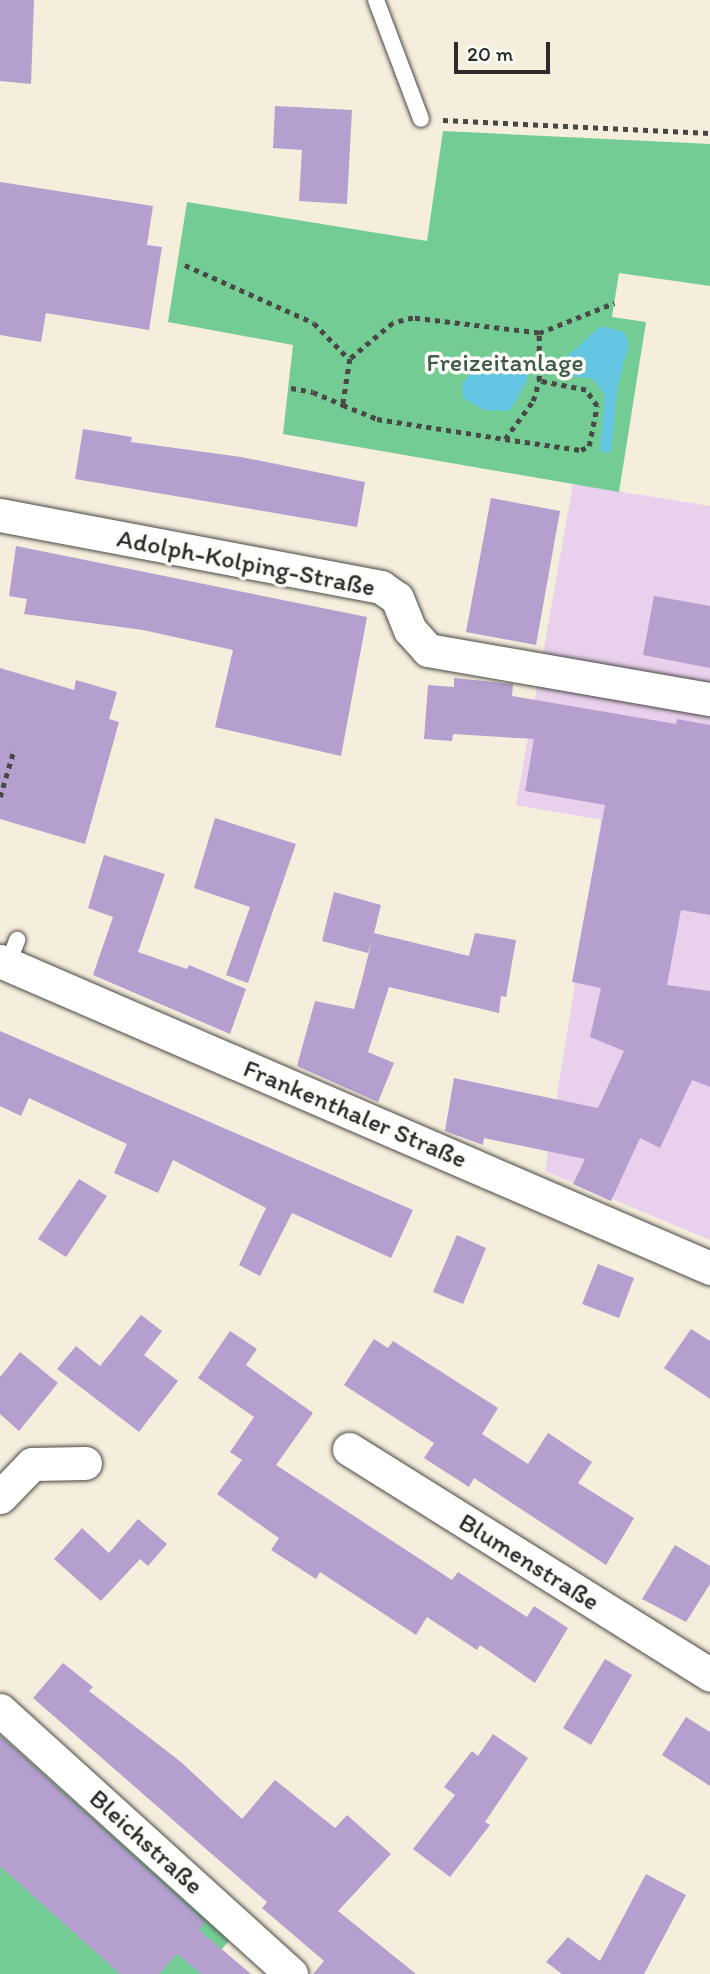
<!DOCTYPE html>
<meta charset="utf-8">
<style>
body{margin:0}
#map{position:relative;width:710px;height:1974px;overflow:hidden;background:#f6eedc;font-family:Itim,sans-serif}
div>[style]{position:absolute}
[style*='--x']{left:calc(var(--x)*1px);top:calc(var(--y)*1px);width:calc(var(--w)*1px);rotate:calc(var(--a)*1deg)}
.built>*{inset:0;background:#e9d1ed}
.green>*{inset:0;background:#72cc94}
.water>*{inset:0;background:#63c5e1}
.building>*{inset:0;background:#b49fcf}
.path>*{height:4.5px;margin-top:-2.25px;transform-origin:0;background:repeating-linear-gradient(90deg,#494846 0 5px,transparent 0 10px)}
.roads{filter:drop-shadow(0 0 2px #494846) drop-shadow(0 0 2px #494846)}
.service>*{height:16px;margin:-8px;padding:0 8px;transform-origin:8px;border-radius:8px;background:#fff}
.minor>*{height:33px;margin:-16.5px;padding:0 16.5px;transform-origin:16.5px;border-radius:16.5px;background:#fff}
span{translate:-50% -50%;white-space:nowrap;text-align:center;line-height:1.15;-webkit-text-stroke:7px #fdfcf7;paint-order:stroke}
.park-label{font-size:26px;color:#405b4a}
.street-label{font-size:26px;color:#2b2b2b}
.scale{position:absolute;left:454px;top:42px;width:96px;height:32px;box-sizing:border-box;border:4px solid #2b2b2b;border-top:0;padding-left:9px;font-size:21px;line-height:24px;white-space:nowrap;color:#2b2b2b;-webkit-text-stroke:5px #fdfcf7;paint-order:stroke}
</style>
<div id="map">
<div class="built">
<i style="clip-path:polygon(573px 484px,710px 506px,710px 1240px,545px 1171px,601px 820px,516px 805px)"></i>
</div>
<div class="green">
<i style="clip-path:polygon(443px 131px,710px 144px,710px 286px,619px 273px,612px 317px,646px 322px,619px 492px,283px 434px,293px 345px,168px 322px,187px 202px,427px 241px)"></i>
<i style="clip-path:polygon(0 1735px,229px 1941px,200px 1974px,0 1974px)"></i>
</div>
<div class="water">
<i style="clip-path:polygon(601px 326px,624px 332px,629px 344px,618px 385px,611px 451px,606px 453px,600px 450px,605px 396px,597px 383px,589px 378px,555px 375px,552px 370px)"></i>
<i style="clip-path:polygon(507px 358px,525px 367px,528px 379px,510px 411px,484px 410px,463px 398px,462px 384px,473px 369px,486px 359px)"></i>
</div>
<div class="building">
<i style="clip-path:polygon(0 0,34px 0,31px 84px,0 81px)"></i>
<i style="clip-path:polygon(275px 106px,352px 110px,347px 204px,299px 201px,302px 150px,273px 148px)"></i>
<i style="clip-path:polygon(0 182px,153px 206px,147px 245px,162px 247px,149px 330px,46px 313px,41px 342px,0 335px)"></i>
<i style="clip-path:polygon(83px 429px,132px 437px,131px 442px,241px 457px,365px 482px,357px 527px,75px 479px)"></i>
<i style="clip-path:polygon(491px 498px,560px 511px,536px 645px,466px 632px)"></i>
<i style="clip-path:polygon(16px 546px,367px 617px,341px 756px,215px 727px,233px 650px,143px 630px,24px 614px,27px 599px,9px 596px)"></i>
<i style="clip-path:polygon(654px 596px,710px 606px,710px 668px,643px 655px)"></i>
<i style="clip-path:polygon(0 668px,74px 690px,76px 680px,117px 692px,109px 719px,119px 722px,85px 844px,0 819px)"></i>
<i style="clip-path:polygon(454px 678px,513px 684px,512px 696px,676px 724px,677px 719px,710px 725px,710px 915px,681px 910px,667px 985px,710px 991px,710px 1087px,692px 1080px,660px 1148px,640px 1138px,611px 1201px,573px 1184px,585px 1159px,484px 1138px,483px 1145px,445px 1131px,454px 1078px,598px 1108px,624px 1051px,590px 1037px,601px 988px,572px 982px,605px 805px,525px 791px,534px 739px,453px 734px,452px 741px,424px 739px,428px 685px,454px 687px)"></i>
<i style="clip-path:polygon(215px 818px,296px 844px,248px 983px,226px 975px,250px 907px,194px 888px)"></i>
<i style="clip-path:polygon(104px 855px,165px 874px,138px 952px,187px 969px,189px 965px,246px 989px,230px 1034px,93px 975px,113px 917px,88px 908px)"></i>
<i style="clip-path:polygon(334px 892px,381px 905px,374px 933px,469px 956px,475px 933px,516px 940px,506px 997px,501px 996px,499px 1013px,389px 987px,368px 1052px,394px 1063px,378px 1102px,297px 1066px,315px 1001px,354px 1009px,362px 980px,372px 940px,368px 953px,322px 941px)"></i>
<i style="clip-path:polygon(0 1031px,413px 1210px,391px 1258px,292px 1213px,260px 1276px,239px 1265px,266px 1208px,173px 1160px,158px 1193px,114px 1173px,127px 1144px,29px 1098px,21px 1116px,0 1106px)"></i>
<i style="clip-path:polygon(79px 1179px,107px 1196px,66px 1257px,38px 1239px)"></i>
<i style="clip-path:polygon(457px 1235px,486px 1248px,463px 1304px,433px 1292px)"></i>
<i style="clip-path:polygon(598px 1264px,634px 1278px,619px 1318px,582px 1304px)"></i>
<i style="clip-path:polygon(141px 1315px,162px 1331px,144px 1355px,178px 1381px,139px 1432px,57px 1369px,76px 1346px,100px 1366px)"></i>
<i style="clip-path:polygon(691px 1329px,710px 1341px,710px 1399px,664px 1368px)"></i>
<i style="clip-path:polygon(230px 1331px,257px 1349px,246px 1365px,313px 1413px,276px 1465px,452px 1580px,458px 1572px,527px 1617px,534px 1606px,568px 1628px,535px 1683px,480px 1645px,477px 1650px,427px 1617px,416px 1635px,320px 1572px,316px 1579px,271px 1550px,279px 1538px,217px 1494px,242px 1460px,230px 1452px,254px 1417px,198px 1378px)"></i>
<i style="clip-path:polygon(374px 1339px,388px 1348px,393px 1341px,498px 1408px,482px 1434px,528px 1464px,548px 1433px,592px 1462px,578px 1483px,634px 1518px,606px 1565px,474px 1478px,469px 1487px,424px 1458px,434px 1443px,344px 1385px)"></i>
<i style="clip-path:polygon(20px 1352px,58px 1383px,19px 1431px,0 1414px,0 1377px)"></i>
<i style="clip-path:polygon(138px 1519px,167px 1544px,148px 1566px,140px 1559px,101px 1601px,54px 1559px,82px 1528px,109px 1553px)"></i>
<i style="clip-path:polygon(675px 1545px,710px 1566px,710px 1584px,686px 1622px,642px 1599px)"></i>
<i style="clip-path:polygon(605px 1659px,632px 1675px,591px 1745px,563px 1728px)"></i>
<i style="clip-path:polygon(63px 1663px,93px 1687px,89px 1691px,181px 1762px,242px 1819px,275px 1780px,335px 1828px,347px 1815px,391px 1854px,338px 1911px,416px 1974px,313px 1974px,324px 1961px,262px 1908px,267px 1902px,33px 1698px)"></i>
<i style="clip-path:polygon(686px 1717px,710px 1732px,710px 1786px,662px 1755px)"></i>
<i style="clip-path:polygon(493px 1734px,528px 1758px,485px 1822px,490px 1825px,450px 1877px,413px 1849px,455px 1795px,444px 1787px,472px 1751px,478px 1756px)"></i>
<i style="clip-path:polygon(0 1736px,205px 1922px,199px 1930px,251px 1974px,201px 1974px,177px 1954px,159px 1974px,120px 1974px,0 1866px)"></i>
<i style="clip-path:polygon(646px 1874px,686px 1895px,644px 1974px,562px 1974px,546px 1962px,568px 1937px,600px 1961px)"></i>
</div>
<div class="path">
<i style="--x:443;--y:120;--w:267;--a:2.8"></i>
<i style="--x:185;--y:265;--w:141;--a:24.2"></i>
<i style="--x:314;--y:323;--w:50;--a:45.8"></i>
<i style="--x:539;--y:333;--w:81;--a:-21.8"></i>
<i style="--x:291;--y:388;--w:22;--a:10"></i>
<i style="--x:313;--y:392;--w:33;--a:23"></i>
<i style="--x:343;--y:405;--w:37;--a:22"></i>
<i style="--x:377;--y:419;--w:130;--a:8.9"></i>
<i style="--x:505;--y:439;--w:47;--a:-53.6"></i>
<i style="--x:533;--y:401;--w:21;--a:-73"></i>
<i style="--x:539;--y:381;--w:48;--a:-90"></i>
<i style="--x:539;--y:333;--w:127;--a:-173.2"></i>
<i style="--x:413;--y:318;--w:21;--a:166"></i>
<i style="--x:393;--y:323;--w:56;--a:140.1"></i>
<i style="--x:350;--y:359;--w:47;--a:98.7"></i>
<i style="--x:505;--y:439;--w:77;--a:8.2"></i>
<i style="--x:581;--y:450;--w:9;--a:-27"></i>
<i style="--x:589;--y:446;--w:41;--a:-78.7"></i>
<i style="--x:597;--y:406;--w:19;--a:-125"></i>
<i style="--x:586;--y:390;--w:48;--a:-169.2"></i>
<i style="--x:0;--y:797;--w:50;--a:-73.7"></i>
</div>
<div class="roads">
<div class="service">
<i style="--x:376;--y:0;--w:127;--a:69.3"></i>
<i style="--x:8;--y:964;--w:26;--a:-69"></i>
</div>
<div class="minor">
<i style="--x:0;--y:515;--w:388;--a:10.7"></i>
<i style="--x:381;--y:587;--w:19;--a:35"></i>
<i style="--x:397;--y:598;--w:35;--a:68"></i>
<i style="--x:410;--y:630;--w:27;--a:48"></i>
<i style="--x:428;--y:650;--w:286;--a:9.9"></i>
<i style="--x:0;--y:961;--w:774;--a:23.38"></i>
<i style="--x:349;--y:1449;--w:426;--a:32"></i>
<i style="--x:0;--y:1497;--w:46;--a:-45.9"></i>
<i style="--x:32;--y:1464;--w:53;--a:-1.1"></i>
<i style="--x:0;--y:1710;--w:393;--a:42.2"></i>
</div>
</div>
<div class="park-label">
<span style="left:505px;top:363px">Freizeitanlage</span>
</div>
<div class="street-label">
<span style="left:246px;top:563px;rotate:11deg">Adolph-Kolping-Straße</span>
<span style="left:355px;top:1114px;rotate:23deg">Frankenthaler Straße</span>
<span style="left:529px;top:1562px;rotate:32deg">Blumenstraße</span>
<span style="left:146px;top:1842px;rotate:42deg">Bleichstraße</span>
</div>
<div class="scale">20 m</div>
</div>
